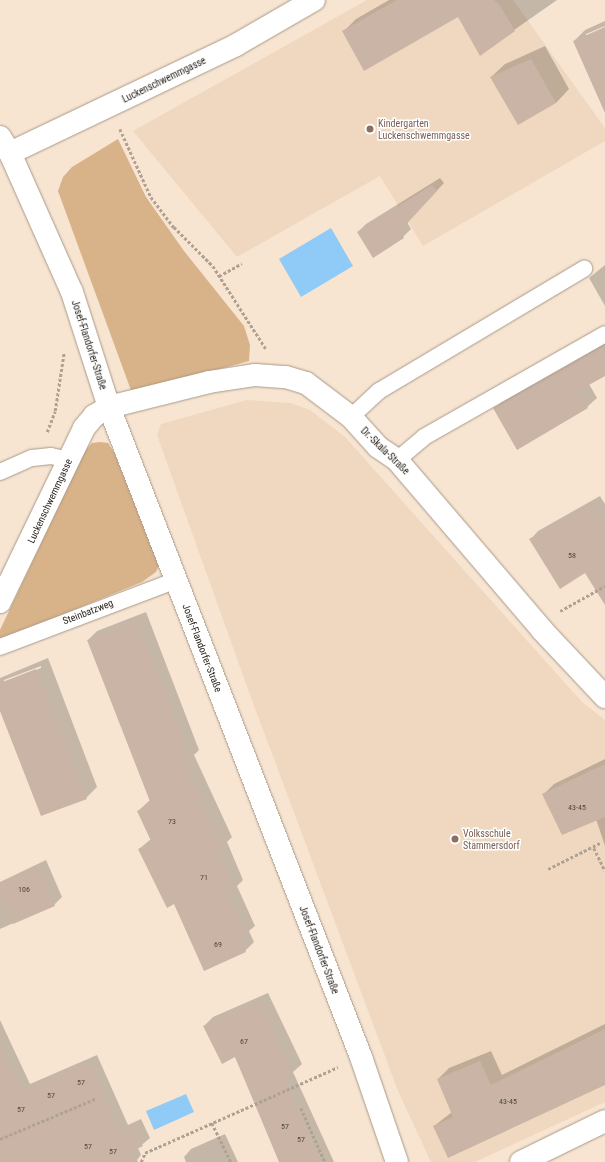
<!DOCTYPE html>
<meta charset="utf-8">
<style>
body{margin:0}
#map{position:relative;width:605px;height:1162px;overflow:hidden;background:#f7e5d2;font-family:"Roboto Condensed",sans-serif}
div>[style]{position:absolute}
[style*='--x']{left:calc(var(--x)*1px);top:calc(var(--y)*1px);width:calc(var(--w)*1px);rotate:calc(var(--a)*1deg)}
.built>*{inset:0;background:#efd8bf}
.green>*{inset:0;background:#d8b289}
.water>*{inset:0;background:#90caf6}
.shadow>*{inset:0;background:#0003}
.building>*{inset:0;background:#c9b4a5}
.path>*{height:2.5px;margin-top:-1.25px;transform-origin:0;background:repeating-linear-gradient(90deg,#b0a293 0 3px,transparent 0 5px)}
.roads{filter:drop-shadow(0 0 1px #a99987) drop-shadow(0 0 1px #a99987)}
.service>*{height:16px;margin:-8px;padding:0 8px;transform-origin:8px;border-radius:8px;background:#fff}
.minor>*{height:22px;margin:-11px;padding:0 11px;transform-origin:11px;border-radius:11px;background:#fff}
.dots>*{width:11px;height:11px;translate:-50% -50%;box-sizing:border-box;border:2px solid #fff;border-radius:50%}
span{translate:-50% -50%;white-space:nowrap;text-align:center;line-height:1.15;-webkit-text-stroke:3px #fff;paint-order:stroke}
.number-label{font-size:8px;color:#51473e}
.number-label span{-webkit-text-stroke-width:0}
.street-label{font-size:10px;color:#29231c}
.education-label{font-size:10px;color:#785e54}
.left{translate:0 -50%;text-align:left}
</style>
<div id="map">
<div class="built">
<i style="clip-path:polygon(367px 0,513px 0,605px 128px,605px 141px,423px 246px,380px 176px,237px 257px,133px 131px)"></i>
<i style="clip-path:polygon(247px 400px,291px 403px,310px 410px,345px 437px,582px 702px,605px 720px,605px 1102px,475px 1162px,431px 1162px,398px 1091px,250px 695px,157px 435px,161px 424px)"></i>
</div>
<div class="green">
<i style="clip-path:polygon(118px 139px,146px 197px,184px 251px,244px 326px,250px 345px,249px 361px,132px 393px,58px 191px,63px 177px,72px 167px)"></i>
<i style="clip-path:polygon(100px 442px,108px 443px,115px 454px,157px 558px,159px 565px,156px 572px,142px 582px,0 640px,0 630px,85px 451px,92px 443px)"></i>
</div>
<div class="water">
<i style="clip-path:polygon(331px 228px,353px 266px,301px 297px,279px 259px)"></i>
<i style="clip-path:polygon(186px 1094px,194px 1112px,154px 1130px,146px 1111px)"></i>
</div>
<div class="shadow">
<i style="clip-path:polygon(389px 0,557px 0,480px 54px,458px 16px,343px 32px,356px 19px)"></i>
<i style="clip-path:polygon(605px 21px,605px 26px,586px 34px,586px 36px,605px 28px,605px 79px,574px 41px,585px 30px)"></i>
<i style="clip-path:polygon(545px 46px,569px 89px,556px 103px,491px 77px,505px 64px)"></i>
<i style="clip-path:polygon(440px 178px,444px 183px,407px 222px,411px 229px,403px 237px,358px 232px,366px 224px)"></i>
<i style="clip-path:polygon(605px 265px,605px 306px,589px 278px)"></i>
<i style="clip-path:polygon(605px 341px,605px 374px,589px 384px,597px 398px,587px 407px,495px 409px,504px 399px)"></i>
<i style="clip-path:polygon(600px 496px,605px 504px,605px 573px,531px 539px,538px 531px)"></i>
<i style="clip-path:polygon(146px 612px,199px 750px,194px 755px,232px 837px,227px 842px,243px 880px,237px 886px,255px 926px,249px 931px,254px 942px,245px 951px,175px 903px,139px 849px,151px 839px,138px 811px,150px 800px,88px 640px,97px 631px)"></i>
<i style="clip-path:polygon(evenodd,48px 658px,97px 787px,86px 798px,0 708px,0 678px,48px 658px,41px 666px,41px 668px,4px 683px,4px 680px,41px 666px)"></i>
<i style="clip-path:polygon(605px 759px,605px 846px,596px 819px,543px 795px,554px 784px)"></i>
<i style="clip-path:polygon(46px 860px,62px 897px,54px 905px,0 929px,0 882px)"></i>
<i style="clip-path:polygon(268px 993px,302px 1064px,293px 1072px,334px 1162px,282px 1162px,235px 1056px,204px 1026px,213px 1017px)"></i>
<i style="clip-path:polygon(0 1020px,30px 1084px,97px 1055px,128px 1125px,141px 1119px,150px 1138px,138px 1148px,141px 1155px,137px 1160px,138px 1162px,0 1162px)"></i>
<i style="clip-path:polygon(605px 1024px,605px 1084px,434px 1126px,452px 1112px,438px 1079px,449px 1068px,491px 1051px,502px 1075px)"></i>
<i style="clip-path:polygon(225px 1134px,238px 1162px,186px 1162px,184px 1157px,191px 1149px)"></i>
</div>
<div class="building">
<i style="clip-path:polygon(397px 0,494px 0,501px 7px,515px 31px,480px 56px,458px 17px,364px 71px,342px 31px)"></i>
<i style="clip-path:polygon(605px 27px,605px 113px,573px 41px)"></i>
<i style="clip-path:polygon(531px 59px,556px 103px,518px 125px,490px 77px)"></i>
<i style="clip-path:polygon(432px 185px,437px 191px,400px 231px,404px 238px,373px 258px,357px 232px)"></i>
<i style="clip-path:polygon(605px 345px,605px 376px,578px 391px,588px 408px,517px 450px,493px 408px)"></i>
<i style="clip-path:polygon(592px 504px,605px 524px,605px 605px,585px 573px,560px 589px,529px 539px)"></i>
<i style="clip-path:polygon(137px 621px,191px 760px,184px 762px,224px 847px,218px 850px,235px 890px,227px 893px,246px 935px,240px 938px,246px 952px,204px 971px,174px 904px,167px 908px,138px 849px,152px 843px,137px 811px,151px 804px,87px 640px)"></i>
<i style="clip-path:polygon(36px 669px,87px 799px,41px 816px,0 711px,0 683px)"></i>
<i style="clip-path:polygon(605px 764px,605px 817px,562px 835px,542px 794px)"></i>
<i style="clip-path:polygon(38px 867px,55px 906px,13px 924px,0 896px,0 884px)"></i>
<i style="clip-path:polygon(259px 1001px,293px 1074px,284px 1079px,321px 1162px,279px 1162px,235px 1057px,222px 1064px,203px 1026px)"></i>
<i style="clip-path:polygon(605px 1029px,605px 1085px,448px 1158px,433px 1126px,453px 1117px,437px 1079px,480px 1061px,491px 1085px)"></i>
<i style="clip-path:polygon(0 1044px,22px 1091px,89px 1062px,120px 1132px,133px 1126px,143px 1146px,129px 1153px,134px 1162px,0 1162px)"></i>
</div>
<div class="path">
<i style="--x:120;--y:129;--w:75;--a:65.5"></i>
<i style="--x:151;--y:197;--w:38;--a:53"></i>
<i style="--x:174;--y:227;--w:55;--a:45"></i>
<i style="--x:213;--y:266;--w:98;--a:57.4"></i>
<i style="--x:219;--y:276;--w:26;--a:-29"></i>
<i style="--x:47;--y:432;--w:22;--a:-69"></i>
<i style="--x:55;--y:411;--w:60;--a:-81.3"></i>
<i style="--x:560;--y:611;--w:51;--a:-29.1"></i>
<i style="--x:594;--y:848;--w:25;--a:64"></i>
<i style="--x:548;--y:869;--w:60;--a:-26.6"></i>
<i style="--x:301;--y:1108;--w:59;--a:66"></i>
<i style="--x:212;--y:1123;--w:43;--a:64"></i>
<i style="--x:0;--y:1139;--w:105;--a:-22.9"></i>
<i style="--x:141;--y:1162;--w:10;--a:-66"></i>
<i style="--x:145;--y:1153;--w:211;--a:-24"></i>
</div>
<div class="roads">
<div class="service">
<i style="--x:351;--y:417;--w:38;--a:-43"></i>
<i style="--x:379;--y:391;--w:239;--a:-30.8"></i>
<i style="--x:397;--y:460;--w:35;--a:-40"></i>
<i style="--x:424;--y:437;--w:208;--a:-29.6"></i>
<i style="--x:0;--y:472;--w:35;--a:-24"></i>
<i style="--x:32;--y:458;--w:19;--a:-6"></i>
<i style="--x:51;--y:456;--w:18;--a:13"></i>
<i style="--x:0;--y:647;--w:188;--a:-20.8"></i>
</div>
<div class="minor">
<i style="--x:0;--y:137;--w:19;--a:58"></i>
<i style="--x:10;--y:153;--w:152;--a:66"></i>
<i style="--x:72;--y:292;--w:121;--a:72.2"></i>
<i style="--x:109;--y:407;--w:697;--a:68.81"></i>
<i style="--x:361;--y:1057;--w:111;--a:71.1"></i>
<i style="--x:10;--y:153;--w:250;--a:-25.5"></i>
<i style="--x:236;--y:45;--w:90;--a:-30"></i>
<i style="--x:0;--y:602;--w:193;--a:-64.2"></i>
<i style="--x:84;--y:428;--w:16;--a:-50"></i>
<i style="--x:94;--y:416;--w:17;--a:-31"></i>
<i style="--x:109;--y:407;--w:103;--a:-14"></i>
<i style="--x:209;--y:382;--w:47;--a:-8.7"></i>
<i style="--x:255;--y:375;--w:31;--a:4"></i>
<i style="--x:286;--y:377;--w:21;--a:17"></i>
<i style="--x:306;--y:383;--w:56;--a:37.1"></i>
<i style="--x:351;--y:417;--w:40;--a:48"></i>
<i style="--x:378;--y:447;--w:23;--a:34"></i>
<i style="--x:397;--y:460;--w:223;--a:49.5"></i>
<i style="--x:542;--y:630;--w:92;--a:46.8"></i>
<i style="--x:521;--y:1162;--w:93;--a:-26"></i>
</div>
</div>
<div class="dots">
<i style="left:370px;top:129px;background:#8d6e63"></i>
<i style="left:455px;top:839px;background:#8d6e63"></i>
</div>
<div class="number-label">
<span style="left:572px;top:556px">58</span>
<span style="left:577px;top:808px">43-45</span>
<span style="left:172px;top:822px">73</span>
<span style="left:204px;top:878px">71</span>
<span style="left:24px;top:890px">106</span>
<span style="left:218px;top:945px">69</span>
<span style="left:244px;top:1042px">67</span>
<span style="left:81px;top:1083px">57</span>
<span style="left:51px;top:1096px">57</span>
<span style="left:508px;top:1102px">43-45</span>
<span style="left:21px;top:1110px">57</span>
<span style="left:285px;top:1127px">57</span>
<span style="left:301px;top:1140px">57</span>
<span style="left:88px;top:1147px">57</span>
<span style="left:113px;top:1152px">57</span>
</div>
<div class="street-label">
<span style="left:164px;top:80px;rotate:-26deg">Luckenschwemmgasse</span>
<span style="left:89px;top:345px;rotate:72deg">Josef-Flandorfer-Straße</span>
<span style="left:385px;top:451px;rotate:44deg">Dr.-Skala-Straße</span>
<span style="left:50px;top:501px;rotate:-65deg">Luckenschwemmgasse</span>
<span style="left:88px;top:612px;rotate:-21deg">Steinbatzweg</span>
<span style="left:202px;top:648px;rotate:69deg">Josef-Flandorfer-Straße</span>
<span style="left:319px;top:950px;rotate:69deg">Josef-Flandorfer-Straße</span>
</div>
<div class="education-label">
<span class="left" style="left:378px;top:129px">Kindergarten<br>Luckenschwemmgasse</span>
<span class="left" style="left:463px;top:839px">Volksschule<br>Stammersdorf</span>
</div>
</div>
